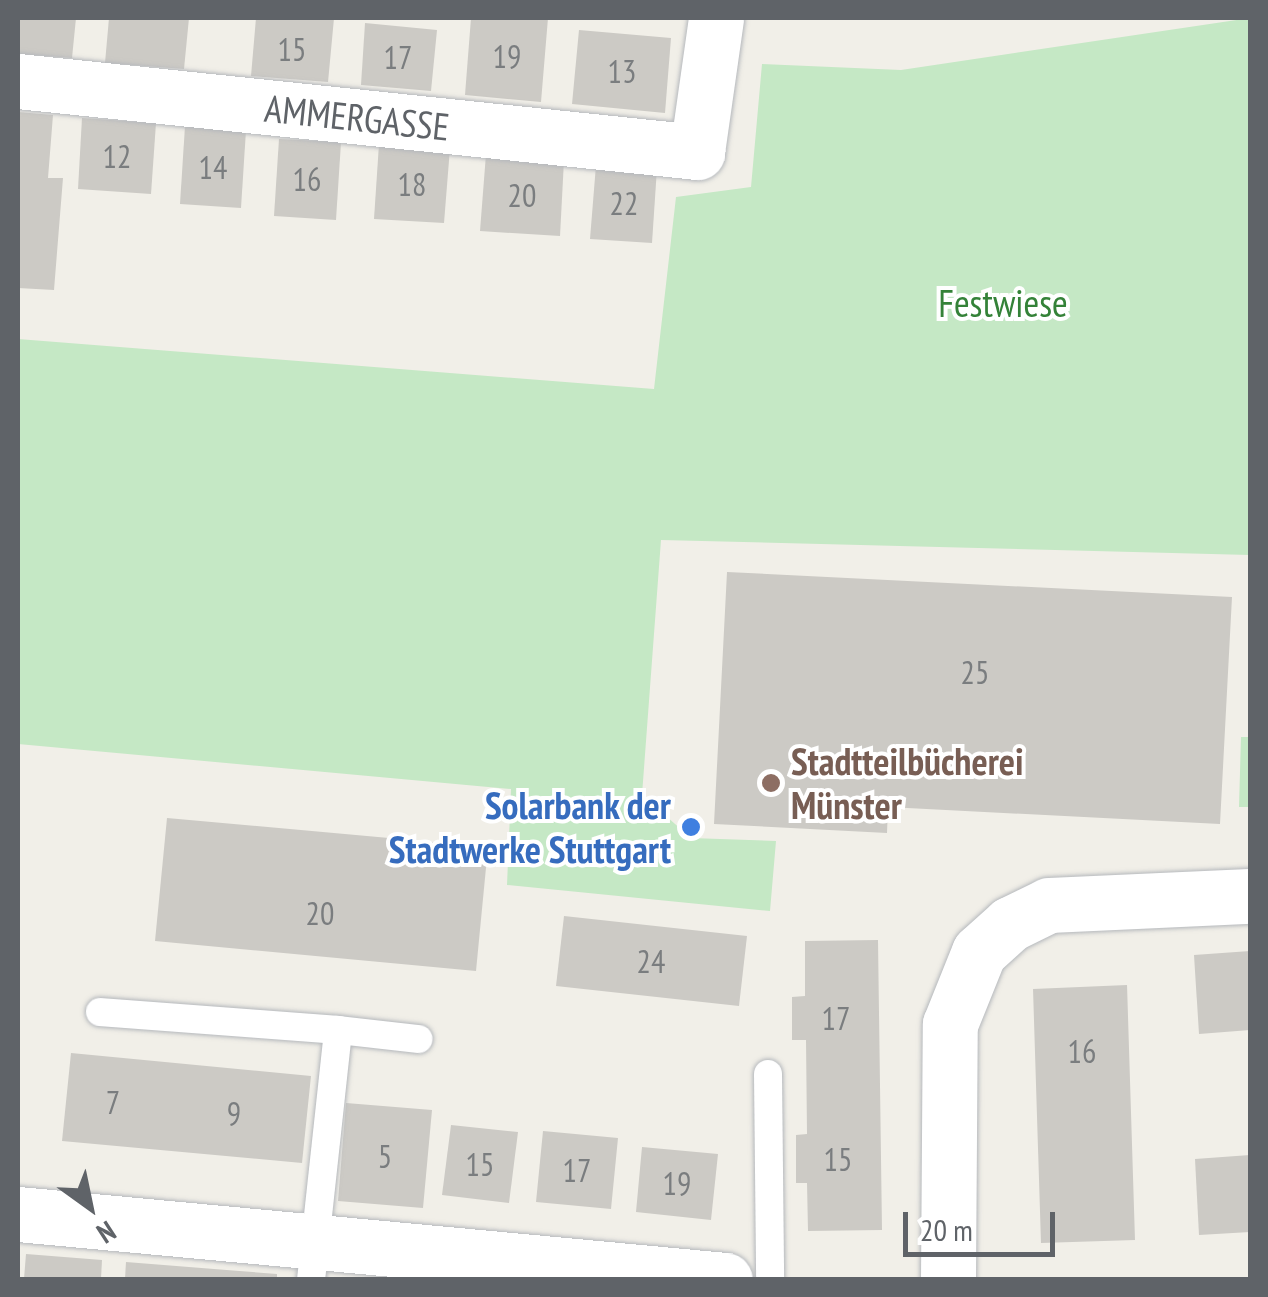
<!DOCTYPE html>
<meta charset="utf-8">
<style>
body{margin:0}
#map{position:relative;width:1268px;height:1297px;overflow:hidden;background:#f1efe8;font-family:"PT Sans Narrow",sans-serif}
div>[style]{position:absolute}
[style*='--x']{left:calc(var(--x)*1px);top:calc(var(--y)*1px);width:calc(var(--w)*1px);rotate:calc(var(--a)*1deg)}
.green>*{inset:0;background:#c5e8c5}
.building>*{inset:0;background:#cccac5}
.roads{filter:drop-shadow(0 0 2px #b5b8bc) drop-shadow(0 0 2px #b5b8bc)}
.lane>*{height:28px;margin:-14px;padding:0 14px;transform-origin:14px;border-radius:14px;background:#fff}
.street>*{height:55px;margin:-27.5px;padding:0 27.5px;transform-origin:27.5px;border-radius:27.5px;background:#fff}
.dots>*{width:28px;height:28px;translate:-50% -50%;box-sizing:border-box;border:5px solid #fff;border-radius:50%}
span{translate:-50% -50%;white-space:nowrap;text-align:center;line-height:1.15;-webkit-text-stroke:8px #fff;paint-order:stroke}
.number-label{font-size:32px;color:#7a7d7f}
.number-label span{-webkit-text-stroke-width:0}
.street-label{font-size:38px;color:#5f6368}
.park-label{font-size:38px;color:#348238}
.education-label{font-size:38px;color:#785e54;font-weight:700}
.left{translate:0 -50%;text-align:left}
.shop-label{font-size:38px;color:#366cbe;font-weight:700}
.right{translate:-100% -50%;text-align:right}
.frame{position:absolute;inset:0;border:20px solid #5f6368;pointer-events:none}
.north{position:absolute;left:40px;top:1157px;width:100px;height:100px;-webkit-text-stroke:8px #fff;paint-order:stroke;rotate:147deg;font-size:28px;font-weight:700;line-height:40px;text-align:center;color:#5f6368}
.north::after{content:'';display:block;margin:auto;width:35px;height:45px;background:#5f6368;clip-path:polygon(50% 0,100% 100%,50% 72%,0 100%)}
.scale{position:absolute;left:903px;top:1212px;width:152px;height:45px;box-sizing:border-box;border:5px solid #5f6368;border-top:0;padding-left:12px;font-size:30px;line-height:35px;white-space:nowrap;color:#5f6368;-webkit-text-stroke:8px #fff;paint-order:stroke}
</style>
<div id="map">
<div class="green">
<i style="clip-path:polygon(1250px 18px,1250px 555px,661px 540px,642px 795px,691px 838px,776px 841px,770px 911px,507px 885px,511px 789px,18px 744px,18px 339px,654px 389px,676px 197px,751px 187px,762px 64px,901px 70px)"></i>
<i style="clip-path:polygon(1241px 737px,1250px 737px,1250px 807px,1239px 807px)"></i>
</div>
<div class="building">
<i style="clip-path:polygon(18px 18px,76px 18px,72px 58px,18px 54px)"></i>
<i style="clip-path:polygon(109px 18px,189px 18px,184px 69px,105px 63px)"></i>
<i style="clip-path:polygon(256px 18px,334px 18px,328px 82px,251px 76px)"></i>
<i style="clip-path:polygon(471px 18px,548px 18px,541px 102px,465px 95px)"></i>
<i style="clip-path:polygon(365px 23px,437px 30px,431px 91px,361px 85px)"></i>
<i style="clip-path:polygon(579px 30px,671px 38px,665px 113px,572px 104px)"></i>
<i style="clip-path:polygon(18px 112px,53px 115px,48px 178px,63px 178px,54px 290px,18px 288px)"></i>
<i style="clip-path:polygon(82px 118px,156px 123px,151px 194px,78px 189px)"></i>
<i style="clip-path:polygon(185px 126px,246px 130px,241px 208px,180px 204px)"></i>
<i style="clip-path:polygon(279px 139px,341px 142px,336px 220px,274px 216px)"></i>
<i style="clip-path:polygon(379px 144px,450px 148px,444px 223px,374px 219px)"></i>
<i style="clip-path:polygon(486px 154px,564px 160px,560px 236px,480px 231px)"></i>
<i style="clip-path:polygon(596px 165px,657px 168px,652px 243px,590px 239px)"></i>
<i style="clip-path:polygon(727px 572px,1232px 597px,1220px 824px,888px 807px,887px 833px,714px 824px)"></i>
<i style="clip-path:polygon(167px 818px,488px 847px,476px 971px,155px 941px)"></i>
<i style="clip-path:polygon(564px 916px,747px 936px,739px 1006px,556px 986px)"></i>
<i style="clip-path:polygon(878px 940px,882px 1230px,808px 1231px,807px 1183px,796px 1183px,796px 1135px,807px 1134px,806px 1040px,792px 1040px,792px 997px,805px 996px,805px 941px)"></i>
<i style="clip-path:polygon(1250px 951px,1250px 1030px,1199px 1034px,1194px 955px)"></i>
<i style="clip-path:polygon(1127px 985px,1135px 1240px,1041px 1243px,1033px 989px)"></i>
<i style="clip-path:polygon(71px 1053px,311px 1076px,302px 1163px,62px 1141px)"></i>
<i style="clip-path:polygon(346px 1103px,432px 1110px,423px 1208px,338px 1201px)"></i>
<i style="clip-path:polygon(451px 1125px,518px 1132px,509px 1203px,442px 1195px)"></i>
<i style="clip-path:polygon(543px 1131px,618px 1138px,611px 1209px,536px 1202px)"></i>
<i style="clip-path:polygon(642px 1147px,718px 1154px,711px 1220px,636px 1212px)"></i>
<i style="clip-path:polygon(1250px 1155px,1250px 1232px,1199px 1235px,1195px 1159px)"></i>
<i style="clip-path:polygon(26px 1254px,102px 1260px,101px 1279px,24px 1279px)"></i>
<i style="clip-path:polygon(126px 1262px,277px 1274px,277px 1279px,125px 1279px)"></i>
</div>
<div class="roads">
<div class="lane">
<i style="--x:100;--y:1012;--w:239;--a:4.3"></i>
<i style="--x:768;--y:1074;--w:206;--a:89.4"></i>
<i style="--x:311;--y:1280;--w:251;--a:-83.8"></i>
<i style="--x:338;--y:1030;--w:81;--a:6.4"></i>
</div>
<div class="street">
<i style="--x:18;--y:81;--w:683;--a:5.97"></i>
<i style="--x:697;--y:152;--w:135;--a:-81.9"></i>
<i style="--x:18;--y:1214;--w:710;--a:5.33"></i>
<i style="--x:948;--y:1280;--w:256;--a:-89.6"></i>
<i style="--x:950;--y:1024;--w:78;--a:-68.1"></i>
<i style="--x:979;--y:952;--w:42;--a:-42.1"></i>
<i style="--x:1010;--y:924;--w:43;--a:-26"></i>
<i style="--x:1049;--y:905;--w:201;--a:-2.6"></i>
</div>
</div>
<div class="dots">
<i style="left:771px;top:783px;background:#8d6e63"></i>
<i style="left:691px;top:827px;background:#3f7fe0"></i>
</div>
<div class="number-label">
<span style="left:292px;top:49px">15</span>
<span style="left:507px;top:56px">19</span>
<span style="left:398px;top:57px">17</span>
<span style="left:622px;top:71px">13</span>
<span style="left:117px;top:156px">12</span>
<span style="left:213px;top:167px">14</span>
<span style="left:307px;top:179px">16</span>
<span style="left:412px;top:184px">18</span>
<span style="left:522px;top:195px">20</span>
<span style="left:624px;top:203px">22</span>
<span style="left:975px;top:672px">25</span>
<span style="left:320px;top:913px">20</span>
<span style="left:651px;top:961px">24</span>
<span style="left:836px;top:1018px">17</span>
<span style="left:1082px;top:1051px">16</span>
<span style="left:113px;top:1102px">7</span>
<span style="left:234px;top:1113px">9</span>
<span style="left:385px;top:1156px">5</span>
<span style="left:838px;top:1159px">15</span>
<span style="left:480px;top:1164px">15</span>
<span style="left:577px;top:1170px">17</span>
<span style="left:677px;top:1183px">19</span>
</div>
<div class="street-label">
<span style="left:357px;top:117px;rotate:6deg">AMMERGASSE</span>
</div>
<div class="park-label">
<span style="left:1003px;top:303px">Festwiese</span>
</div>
<div class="education-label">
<span class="left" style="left:791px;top:783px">Stadtteilbücherei<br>Münster</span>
</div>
<div class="shop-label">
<span class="right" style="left:671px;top:827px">Solarbank der<br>Stadtwerke Stuttgart</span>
</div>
<div class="frame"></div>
<div class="north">N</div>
<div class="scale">20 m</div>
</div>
